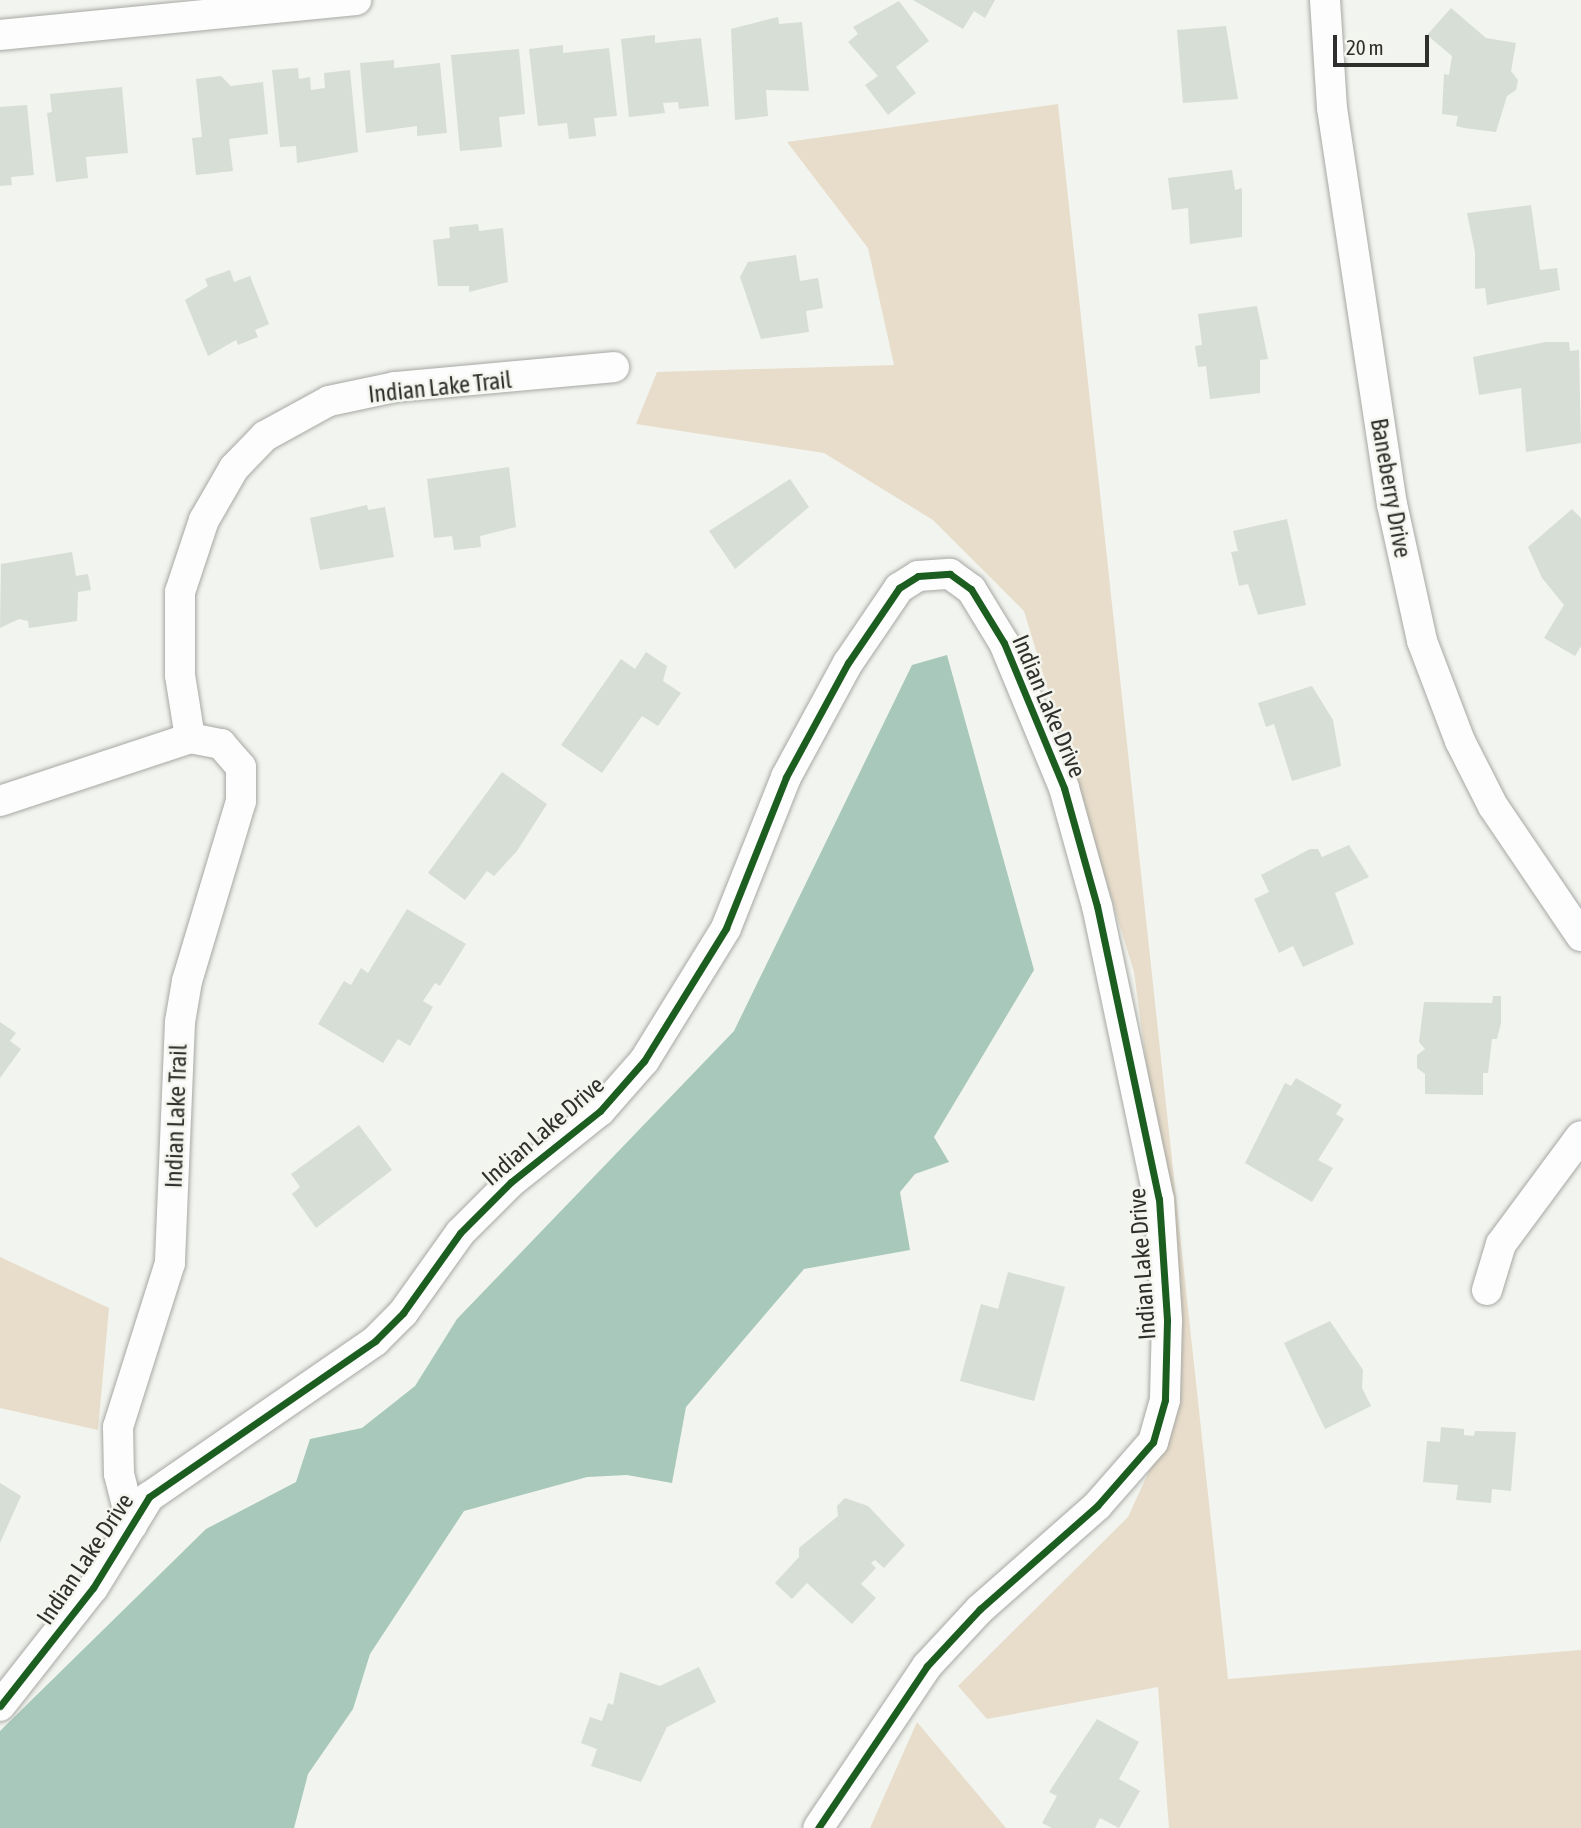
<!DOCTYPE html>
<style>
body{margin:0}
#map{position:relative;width:1581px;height:1828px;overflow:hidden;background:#f2f4ef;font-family:"Asap Condensed",sans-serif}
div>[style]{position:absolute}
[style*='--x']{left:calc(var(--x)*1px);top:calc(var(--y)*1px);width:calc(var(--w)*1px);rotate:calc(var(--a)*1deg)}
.green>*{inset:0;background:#e8ddca}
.water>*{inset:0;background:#a7c8ba}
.building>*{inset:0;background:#d7ded6}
.roads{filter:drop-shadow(0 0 2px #a7a8a4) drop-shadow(0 0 2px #a7a8a4)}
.minor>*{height:30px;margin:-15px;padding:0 15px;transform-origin:15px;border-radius:15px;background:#fdfdfd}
.cycleway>*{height:7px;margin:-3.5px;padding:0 3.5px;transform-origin:3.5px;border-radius:3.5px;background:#1b5e20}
span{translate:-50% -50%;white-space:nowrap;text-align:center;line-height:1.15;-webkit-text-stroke:5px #f3f5ee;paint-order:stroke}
.street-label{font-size:24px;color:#2f302d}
.scale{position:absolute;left:1333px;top:35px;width:96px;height:32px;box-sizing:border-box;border:4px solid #2f302d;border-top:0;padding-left:9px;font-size:21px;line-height:24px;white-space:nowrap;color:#2f302d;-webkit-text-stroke:5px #f3f5ee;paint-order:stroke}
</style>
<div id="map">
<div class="green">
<i style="clip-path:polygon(1058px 104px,1228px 1679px,1581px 1650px,1581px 1828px,1169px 1828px,1158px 1687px,987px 1719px,958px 1686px,1128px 1517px,1179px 1406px,1161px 1173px,1134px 972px,1024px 611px,933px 520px,824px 453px,636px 424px,657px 372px,894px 365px,868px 248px,787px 142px)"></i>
<i style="clip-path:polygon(0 1257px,109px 1308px,98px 1430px,0 1408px)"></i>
<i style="clip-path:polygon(917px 1722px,1006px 1828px,870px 1828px)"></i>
</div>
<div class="water">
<i style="clip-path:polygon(947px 655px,1034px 970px,934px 1137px,949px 1162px,915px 1174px,900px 1192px,910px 1250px,804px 1269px,686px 1407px,672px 1483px,627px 1475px,587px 1477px,464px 1511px,370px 1654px,353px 1709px,308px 1774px,294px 1828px,0 1828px,0 1731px,206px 1529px,296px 1482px,310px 1439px,362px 1428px,415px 1386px,457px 1319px,734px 1031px,912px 665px)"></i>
</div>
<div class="building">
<i style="clip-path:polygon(913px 0,995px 0,985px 18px,974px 11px,963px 29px)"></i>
<i style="clip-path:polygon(899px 1px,929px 41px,896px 67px,916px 93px,888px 115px,865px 85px,878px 76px,848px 42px,858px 34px,853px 27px)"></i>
<i style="clip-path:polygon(1451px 8px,1486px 38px,1516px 43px,1511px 71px,1518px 80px,1516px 90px,1507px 96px,1496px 132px,1464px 128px,1456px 126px,1458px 116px,1442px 114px,1444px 74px,1449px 75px,1452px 56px,1427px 35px)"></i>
<i style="clip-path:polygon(778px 17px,779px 24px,802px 22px,809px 91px,766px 90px,768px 116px,735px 120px,731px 29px)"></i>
<i style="clip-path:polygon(1226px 26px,1238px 99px,1183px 103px,1177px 30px)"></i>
<i style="clip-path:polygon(655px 35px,655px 43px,701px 38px,709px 106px,679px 109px,678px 102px,663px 103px,665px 113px,629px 117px,621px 39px)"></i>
<i style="clip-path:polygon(563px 45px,563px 53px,609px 48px,617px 116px,594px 118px,596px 136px,569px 139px,567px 123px,538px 126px,529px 49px)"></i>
<i style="clip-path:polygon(519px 49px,525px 114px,499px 117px,502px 147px,460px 151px,451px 55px)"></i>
<i style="clip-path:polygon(394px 60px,394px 68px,440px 63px,447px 133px,417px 136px,417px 126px,366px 133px,360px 63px)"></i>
<i style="clip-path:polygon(298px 68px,299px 79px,310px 77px,311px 90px,325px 88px,324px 73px,350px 70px,358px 152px,297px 163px,296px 146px,280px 147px,272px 70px)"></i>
<i style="clip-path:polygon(221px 76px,231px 86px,263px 82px,268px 134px,229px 139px,233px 171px,196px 175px,192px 138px,202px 137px,196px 79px)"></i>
<i style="clip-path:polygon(122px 87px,128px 153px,86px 157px,88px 178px,56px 182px,47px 113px,52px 112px,50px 94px)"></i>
<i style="clip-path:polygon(27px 105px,34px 175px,11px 177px,12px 185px,0 186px,0 107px)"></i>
<i style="clip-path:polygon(1232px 170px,1235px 190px,1242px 188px,1242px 237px,1190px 244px,1188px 208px,1172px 210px,1168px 178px)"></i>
<i style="clip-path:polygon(1531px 205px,1540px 270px,1557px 268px,1560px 290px,1487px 305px,1485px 288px,1475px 289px,1475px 252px,1467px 213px)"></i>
<i style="clip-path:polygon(478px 224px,479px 231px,503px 228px,508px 282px,469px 292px,469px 286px,438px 286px,433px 240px,450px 238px,449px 227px)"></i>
<i style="clip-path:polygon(796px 255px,800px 281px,818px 278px,823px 308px,806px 311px,809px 332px,761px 339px,740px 277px,748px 262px)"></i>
<i style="clip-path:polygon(230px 270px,234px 282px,250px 276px,269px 324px,255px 330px,258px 337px,238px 345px,236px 340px,208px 356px,185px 300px,208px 286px,205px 279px)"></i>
<i style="clip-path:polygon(1257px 306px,1268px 359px,1260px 360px,1260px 393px,1210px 399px,1206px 366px,1198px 367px,1195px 346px,1202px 345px,1198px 314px)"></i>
<i style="clip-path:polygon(1545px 342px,1569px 342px,1570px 351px,1579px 350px,1581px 443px,1526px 452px,1521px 388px,1479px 395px,1473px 357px)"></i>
<i style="clip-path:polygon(509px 467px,516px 527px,480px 536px,481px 547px,454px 550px,452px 536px,434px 538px,427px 479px)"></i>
<i style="clip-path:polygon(790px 479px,809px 507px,735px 569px,709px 531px)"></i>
<i style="clip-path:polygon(367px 505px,368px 510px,385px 507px,394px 557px,320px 570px,310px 518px)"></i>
<i style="clip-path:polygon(1572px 509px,1581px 518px,1581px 646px,1575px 656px,1544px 638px,1564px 605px,1542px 578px,1528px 547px)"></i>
<i style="clip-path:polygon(1287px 519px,1306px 605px,1258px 615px,1248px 584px,1239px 586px,1231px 552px,1238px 551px,1233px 531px)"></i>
<i style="clip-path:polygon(72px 552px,76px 576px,88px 574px,91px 590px,78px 592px,77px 621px,29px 628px,28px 621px,19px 619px,0 628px,1px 564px)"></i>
<i style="clip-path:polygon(646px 652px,667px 666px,663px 681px,681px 693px,658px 726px,642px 716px,602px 773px,561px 745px,621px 659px,635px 669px)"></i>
<i style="clip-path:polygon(1312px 686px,1333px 720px,1341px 766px,1292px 781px,1274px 724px,1266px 727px,1258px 703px)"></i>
<i style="clip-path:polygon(502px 772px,547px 804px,517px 851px,494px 876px,487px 871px,465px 900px,428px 873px)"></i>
<i style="clip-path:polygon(1349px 845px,1369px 877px,1335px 893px,1354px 944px,1303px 967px,1293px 946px,1279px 953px,1254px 899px,1269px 892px,1261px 875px,1310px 849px,1318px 849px,1322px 857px)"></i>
<i style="clip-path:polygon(407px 909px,466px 944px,440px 986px,435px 983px,423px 1001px,433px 1007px,410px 1046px,398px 1039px,383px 1063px,318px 1024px,344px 981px,351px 985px,361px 968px,368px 973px)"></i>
<i style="clip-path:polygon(1493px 996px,1501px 996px,1501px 1023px,1497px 1039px,1492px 1039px,1488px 1073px,1483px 1073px,1483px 1095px,1425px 1094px,1425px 1074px,1417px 1068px,1417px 1055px,1425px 1049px,1419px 1042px,1424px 1002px,1492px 1003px)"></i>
<i style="clip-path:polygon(0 1022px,16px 1033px,10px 1041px,21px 1049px,0 1078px)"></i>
<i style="clip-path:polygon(1296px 1078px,1342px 1105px,1336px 1114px,1344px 1119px,1318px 1160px,1333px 1168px,1312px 1202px,1245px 1163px,1285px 1083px,1291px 1086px)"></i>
<i style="clip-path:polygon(359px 1125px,392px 1170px,316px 1228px,292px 1194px,300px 1187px,291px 1174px)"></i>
<i style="clip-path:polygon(1008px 1272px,1065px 1287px,1034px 1401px,960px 1381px,981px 1304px,998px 1309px)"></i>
<i style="clip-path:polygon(1330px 1321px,1363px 1370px,1362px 1388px,1371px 1406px,1325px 1429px,1284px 1343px)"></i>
<i style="clip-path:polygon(1441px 1427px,1464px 1429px,1464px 1435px,1474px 1436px,1475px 1431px,1516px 1432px,1511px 1491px,1492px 1489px,1491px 1503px,1456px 1500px,1458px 1485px,1423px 1482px,1427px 1441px,1440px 1442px)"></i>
<i style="clip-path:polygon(0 1483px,21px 1496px,0 1543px)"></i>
<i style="clip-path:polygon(845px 1498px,868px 1506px,905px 1545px,884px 1568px,875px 1560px,871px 1563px,876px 1568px,861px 1584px,876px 1598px,852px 1624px,807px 1583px,792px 1599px,775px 1583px,799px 1557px,799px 1548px,838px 1516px,837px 1506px)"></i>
<i style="clip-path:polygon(699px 1667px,716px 1702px,667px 1727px,641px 1782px,591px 1766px,597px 1749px,581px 1743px,590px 1717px,602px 1721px,608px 1703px,613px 1705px,620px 1672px,660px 1686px)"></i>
<i style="clip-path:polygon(1097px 1719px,1139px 1742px,1119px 1779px,1140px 1791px,1119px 1828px,1100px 1818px,1095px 1828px,1052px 1828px,1042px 1823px,1057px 1796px,1049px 1792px)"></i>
</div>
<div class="roads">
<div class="minor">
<i style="--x:1325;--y:0;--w:108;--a:86.3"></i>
<i style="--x:1332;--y:108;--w:401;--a:81.4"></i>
<i style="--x:1392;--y:504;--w:140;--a:77.6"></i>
<i style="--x:1422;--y:641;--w:107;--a:69.2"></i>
<i style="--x:1460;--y:741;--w:73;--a:63.1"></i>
<i style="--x:1493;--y:806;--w:157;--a:55.9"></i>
<i style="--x:0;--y:35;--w:358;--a:-5.6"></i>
<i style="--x:190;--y:738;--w:64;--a:-99"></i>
<i style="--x:180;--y:675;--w:83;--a:-90"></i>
<i style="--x:180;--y:592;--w:76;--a:-71.6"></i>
<i style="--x:204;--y:520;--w:60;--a:-60"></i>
<i style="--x:234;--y:468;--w:45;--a:-45.9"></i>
<i style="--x:265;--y:436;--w:73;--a:-28.7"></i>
<i style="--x:329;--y:401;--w:67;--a:-12"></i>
<i style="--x:395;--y:387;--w:220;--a:-5.2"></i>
<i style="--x:0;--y:801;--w:200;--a:-18.3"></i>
<i style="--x:190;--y:738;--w:32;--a:11"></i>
<i style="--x:221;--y:744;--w:30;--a:49"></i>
<i style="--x:241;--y:767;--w:34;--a:90"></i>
<i style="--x:241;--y:801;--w:188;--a:106.7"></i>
<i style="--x:187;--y:981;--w:42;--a:99.7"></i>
<i style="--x:180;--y:1022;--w:241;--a:92.4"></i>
<i style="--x:170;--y:1263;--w:172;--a:107.6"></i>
<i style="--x:118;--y:1427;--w:47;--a:88.8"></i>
<i style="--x:119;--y:1474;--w:53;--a:75.7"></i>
<i style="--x:1487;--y:1290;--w:48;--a:-73.1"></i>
<i style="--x:1501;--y:1244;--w:134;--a:-53.5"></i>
<i style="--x:0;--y:1706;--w:150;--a:-51.8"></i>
<i style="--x:93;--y:1588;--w:107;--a:-58.4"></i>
<i style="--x:149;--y:1497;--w:275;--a:-34.6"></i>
<i style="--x:375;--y:1341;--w:40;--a:-45"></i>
<i style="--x:403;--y:1313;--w:98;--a:-54.5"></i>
<i style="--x:460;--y:1233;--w:72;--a:-45"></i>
<i style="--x:511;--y:1182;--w:114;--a:-38.6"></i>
<i style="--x:600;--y:1111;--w:67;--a:-48.7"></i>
<i style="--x:644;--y:1061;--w:156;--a:-58.3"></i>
<i style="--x:726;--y:928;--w:162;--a:-68.3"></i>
<i style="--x:786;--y:777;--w:130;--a:-61.5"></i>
<i style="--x:848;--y:663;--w:91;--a:-55.8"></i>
<i style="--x:899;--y:588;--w:22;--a:-32"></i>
<i style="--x:918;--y:576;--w:32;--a:-4"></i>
<i style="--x:950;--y:574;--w:26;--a:36"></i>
<i style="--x:971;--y:589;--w:63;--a:58.6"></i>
<i style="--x:1004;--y:643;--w:157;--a:67.5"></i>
<i style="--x:1064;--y:788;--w:123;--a:74.4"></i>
<i style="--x:1097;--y:906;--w:299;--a:78.1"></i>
<i style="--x:1159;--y:1199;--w:122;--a:86.2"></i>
<i style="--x:1167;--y:1321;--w:79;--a:91.5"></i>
<i style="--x:1165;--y:1400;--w:44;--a:105.9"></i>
<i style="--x:1153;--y:1442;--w:85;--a:131.2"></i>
<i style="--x:1097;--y:1506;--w:156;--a:138.6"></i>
<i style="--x:980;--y:1609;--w:78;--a:132.9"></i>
<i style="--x:927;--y:1666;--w:195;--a:123.9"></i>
</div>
</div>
<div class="cycleway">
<i style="--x:0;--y:1706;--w:150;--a:-51.8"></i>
<i style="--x:93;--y:1588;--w:107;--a:-58.4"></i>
<i style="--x:149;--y:1497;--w:275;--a:-34.6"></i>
<i style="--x:375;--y:1341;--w:40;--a:-45"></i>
<i style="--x:403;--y:1313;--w:98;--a:-54.5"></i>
<i style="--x:460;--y:1233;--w:72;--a:-45"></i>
<i style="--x:511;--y:1182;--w:114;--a:-38.6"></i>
<i style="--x:600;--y:1111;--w:67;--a:-48.7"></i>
<i style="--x:644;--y:1061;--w:156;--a:-58.3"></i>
<i style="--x:726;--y:928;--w:162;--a:-68.3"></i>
<i style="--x:786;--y:777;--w:130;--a:-61.5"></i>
<i style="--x:848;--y:663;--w:91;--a:-55.8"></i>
<i style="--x:899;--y:588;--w:22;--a:-32"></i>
<i style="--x:918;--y:576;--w:32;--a:-4"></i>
<i style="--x:950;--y:574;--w:26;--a:36"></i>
<i style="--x:971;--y:589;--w:63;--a:58.6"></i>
<i style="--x:1004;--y:643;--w:157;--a:67.5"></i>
<i style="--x:1064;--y:788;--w:123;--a:74.4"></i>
<i style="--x:1097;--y:906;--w:299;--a:78.1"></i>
<i style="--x:1159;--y:1199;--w:122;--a:86.2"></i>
<i style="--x:1167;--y:1321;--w:79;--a:91.5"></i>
<i style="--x:1165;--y:1400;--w:44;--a:105.9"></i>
<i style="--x:1153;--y:1442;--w:85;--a:131.2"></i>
<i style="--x:1097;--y:1506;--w:156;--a:138.6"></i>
<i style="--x:980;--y:1609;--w:78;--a:132.9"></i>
<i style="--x:927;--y:1666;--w:195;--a:123.9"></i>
</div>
<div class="street-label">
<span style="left:440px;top:387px;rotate:-6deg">Indian Lake Trail</span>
<span style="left:1391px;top:488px;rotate:80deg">Baneberry Drive</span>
<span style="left:1049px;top:706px;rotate:67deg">Indian Lake Drive</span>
<span style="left:176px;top:1116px;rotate:-88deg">Indian Lake Trail</span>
<span style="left:543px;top:1131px;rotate:-41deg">Indian Lake Drive</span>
<span style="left:1142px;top:1264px;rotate:-94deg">Indian Lake Drive</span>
<span style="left:85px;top:1559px;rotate:-56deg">Indian Lake Drive</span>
</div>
<div class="scale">20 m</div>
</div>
